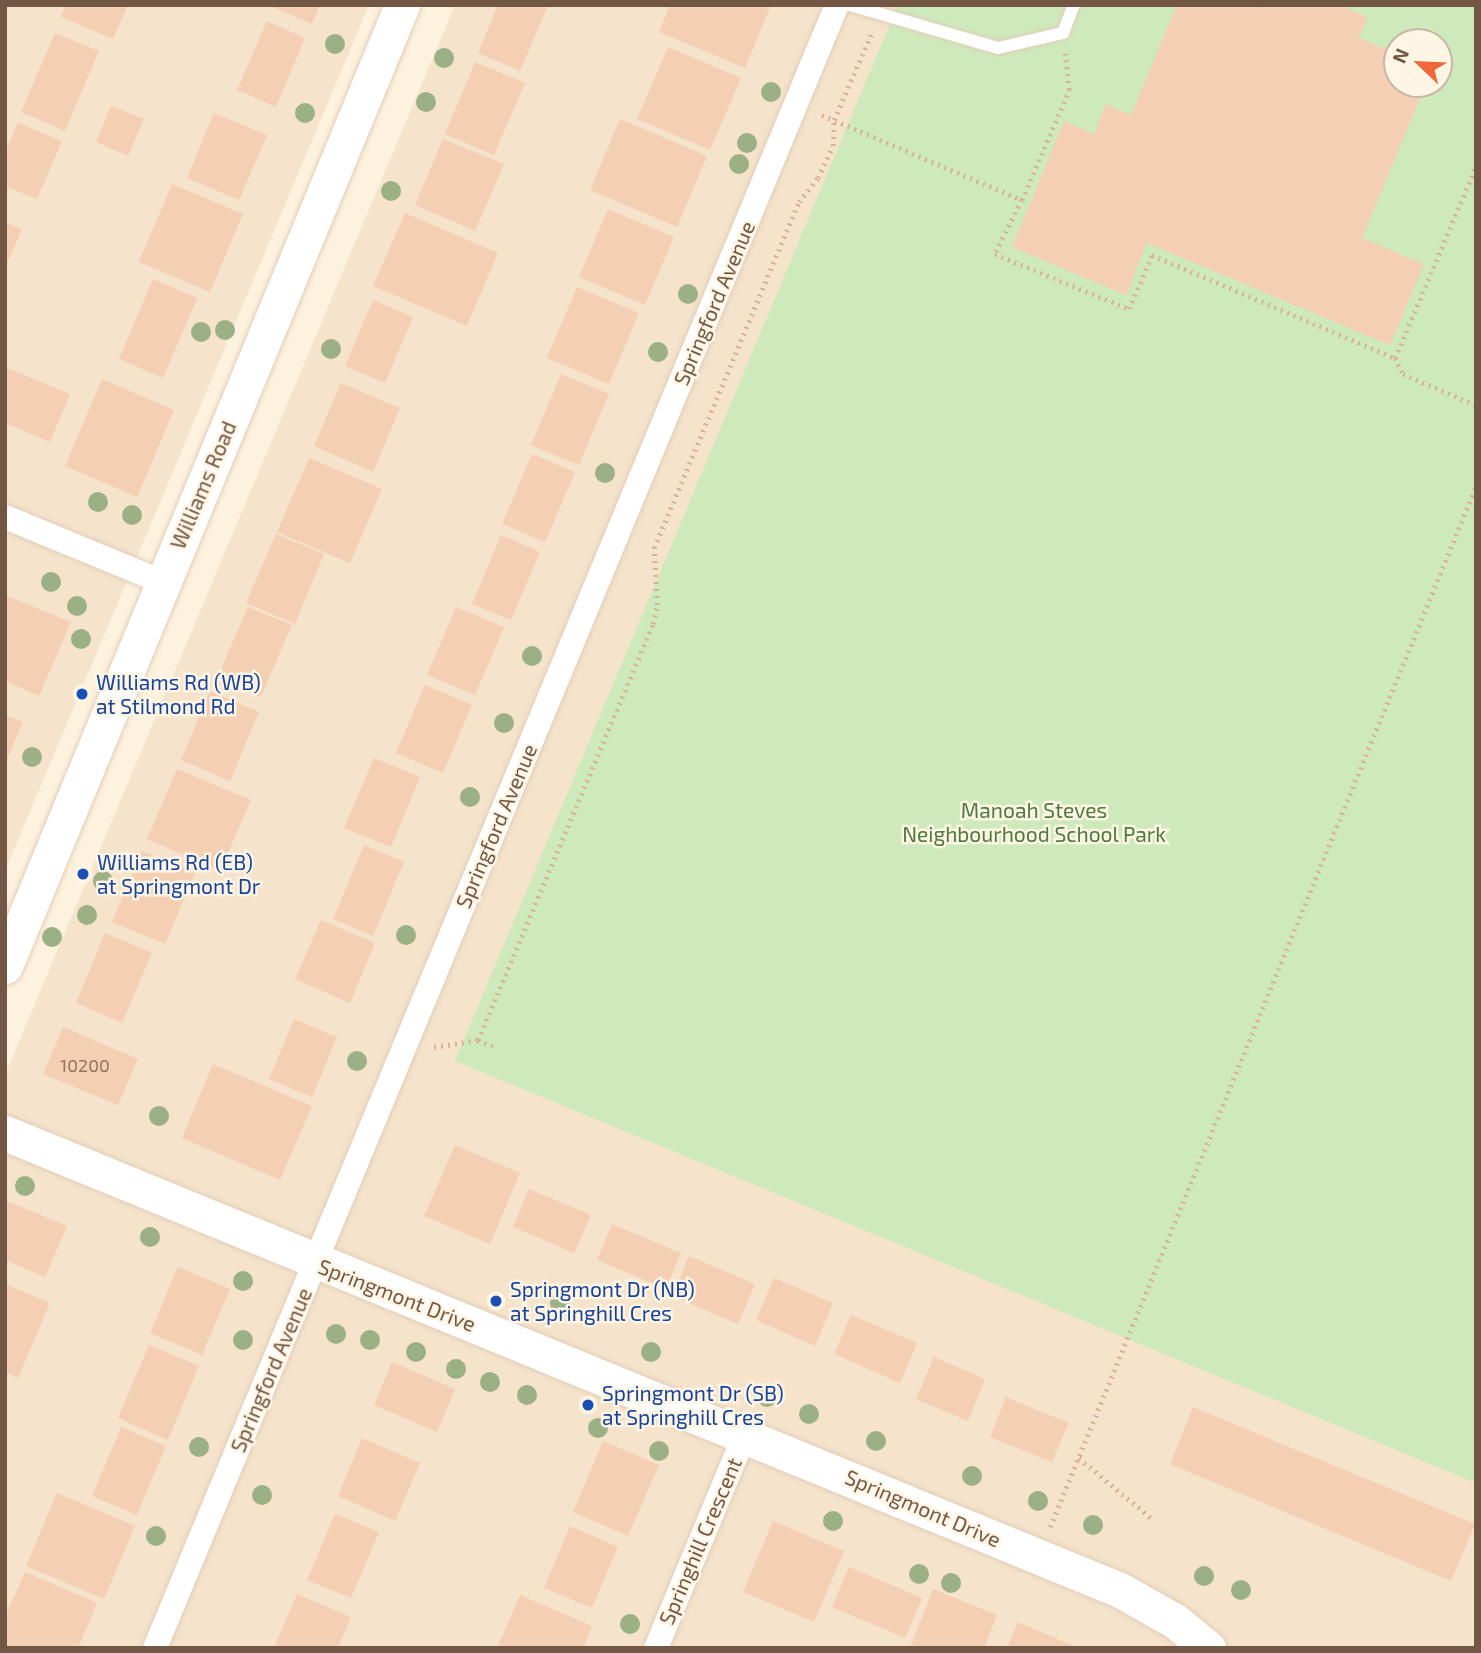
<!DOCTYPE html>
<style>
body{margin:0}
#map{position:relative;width:1481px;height:1653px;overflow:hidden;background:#fdf2dd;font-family:"Exo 2",sans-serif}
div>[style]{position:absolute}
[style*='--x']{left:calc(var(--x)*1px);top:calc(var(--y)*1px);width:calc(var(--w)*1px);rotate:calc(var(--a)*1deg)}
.residential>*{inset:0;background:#f5e3cb}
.green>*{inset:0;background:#ceeabc}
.building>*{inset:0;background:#f4cfb4}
.path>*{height:4.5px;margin-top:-2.25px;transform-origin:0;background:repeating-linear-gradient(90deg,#d8b298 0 2px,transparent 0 7px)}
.roads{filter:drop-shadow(0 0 2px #e1cdb9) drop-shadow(0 0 2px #e1cdb9)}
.lane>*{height:12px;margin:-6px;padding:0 6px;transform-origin:6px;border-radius:6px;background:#fff}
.street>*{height:24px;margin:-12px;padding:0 12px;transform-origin:12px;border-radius:12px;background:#fff}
.secondary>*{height:35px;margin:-17.5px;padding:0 17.5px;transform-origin:17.5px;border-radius:17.5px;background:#fff}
.trees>*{width:20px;height:20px;margin:-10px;border-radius:50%;background:#9cb085}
.dots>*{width:19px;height:19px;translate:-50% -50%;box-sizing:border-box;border:4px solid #fff5e4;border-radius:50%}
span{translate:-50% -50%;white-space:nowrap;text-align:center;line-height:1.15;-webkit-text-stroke:5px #fff5e4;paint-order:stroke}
.number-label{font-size:18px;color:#937561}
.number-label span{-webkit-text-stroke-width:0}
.street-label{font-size:21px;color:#735745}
.transit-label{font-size:21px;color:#164399}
.left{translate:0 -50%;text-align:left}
.park-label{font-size:21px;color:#4d7a3d}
.frame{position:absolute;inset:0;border:7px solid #735745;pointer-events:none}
.north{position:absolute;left:1383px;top:28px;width:70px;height:70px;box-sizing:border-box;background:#fff5e4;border:2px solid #c7b6a4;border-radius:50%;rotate:293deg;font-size:19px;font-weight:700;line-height:28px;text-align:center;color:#735745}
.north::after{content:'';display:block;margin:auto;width:24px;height:32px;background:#ee683c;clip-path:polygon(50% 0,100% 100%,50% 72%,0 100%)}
</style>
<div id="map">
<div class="residential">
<i style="clip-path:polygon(5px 5px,369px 5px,5px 871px)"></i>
<i style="clip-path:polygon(evenodd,455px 5px,1476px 5px,1476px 1648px,5px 1648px,5px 1075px,455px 5px,1397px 42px,1439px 42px,1439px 84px,1397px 84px,1397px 42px)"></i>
</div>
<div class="green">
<i style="clip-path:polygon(evenodd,898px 5px,1476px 7px,1476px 1483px,455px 1061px,898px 5px,1397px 42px,1439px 42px,1439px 84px,1397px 84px,1397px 42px)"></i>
</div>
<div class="building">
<i style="clip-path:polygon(66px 5px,128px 5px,113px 39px,61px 17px)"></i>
<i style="clip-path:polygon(268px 5px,320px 5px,312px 24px)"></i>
<i style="clip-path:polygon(498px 5px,548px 5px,520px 71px,478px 53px)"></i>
<i style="clip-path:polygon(670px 5px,771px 5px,745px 68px,659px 32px)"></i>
<i style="clip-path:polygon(1177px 5px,1248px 5px,1258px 9px,1259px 5px,1339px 5px,1367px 17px,1359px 38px,1397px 54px,1397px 84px,1426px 84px,1362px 238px,1424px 264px,1390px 345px,1147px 243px,1126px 295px,1012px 247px,1064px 121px,1094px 134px,1106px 104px,1131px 115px)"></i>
<i style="clip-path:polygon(267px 21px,305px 38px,276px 107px,237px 90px)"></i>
<i style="clip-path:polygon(55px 33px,99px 51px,65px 131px,21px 112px)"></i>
<i style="clip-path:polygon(668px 47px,741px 78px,710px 150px,637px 119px)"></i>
<i style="clip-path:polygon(475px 62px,525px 83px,494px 155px,445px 134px)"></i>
<i style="clip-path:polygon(111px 106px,144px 119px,128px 156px,96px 142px)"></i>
<i style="clip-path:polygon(214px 113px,267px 135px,239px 200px,187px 178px)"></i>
<i style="clip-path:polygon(620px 119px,707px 156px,677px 227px,590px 190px)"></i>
<i style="clip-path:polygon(18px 123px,62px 141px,37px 199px,5px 186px,5px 153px)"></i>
<i style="clip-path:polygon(443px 139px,504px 164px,475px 231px,415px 205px)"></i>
<i style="clip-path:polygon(172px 184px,243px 214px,210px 292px,139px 262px)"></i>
<i style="clip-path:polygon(608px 209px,674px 237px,645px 305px,579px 277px)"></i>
<i style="clip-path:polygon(405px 213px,498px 253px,467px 326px,373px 286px)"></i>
<i style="clip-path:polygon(5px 222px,22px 229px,5px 268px)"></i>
<i style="clip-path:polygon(153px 279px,197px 298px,163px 378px,119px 359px)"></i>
<i style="clip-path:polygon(577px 287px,639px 313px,609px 384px,547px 358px)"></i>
<i style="clip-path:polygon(373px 300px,413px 317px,385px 383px,345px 366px)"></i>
<i style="clip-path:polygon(5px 367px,70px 394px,50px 442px,5px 423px)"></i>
<i style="clip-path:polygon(561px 374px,609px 394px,579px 465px,531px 445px)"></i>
<i style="clip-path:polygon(102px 379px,174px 410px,137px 497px,65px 466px)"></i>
<i style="clip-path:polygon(341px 383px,400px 408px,373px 472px,314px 446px)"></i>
<i style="clip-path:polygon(532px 454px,575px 472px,545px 542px,502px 524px)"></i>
<i style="clip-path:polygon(309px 458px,382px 489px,350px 563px,277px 532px)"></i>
<i style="clip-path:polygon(276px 534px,324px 554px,295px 624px,246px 603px)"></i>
<i style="clip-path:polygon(501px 535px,540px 552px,511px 620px,472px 604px)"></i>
<i style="clip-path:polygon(5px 595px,71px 622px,39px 696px,5px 681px)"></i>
<i style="clip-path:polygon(248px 607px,292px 625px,261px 697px,217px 678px)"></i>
<i style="clip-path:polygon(456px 607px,504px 627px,475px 695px,427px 675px)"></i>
<i style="clip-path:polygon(425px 685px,472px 705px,443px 773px,396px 753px)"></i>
<i style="clip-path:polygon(210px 691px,259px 712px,230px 781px,181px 760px)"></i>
<i style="clip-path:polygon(5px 715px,23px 722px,5px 764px)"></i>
<i style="clip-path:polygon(374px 758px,420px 777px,391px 847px,344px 828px)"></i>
<i style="clip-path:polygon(177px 769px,251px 800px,220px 871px,147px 839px)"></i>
<i style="clip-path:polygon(364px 845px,404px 862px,373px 936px,333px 919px)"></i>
<i style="clip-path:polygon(142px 851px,195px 873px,165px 944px,112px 922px)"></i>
<i style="clip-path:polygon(321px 920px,375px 943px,350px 1003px,295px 979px)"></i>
<i style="clip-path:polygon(105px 933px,152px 953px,122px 1023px,76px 1003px)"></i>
<i style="clip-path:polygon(294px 1019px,337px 1037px,312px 1097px,269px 1079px)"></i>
<i style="clip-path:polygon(63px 1027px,138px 1059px,118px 1105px,43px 1074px)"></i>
<i style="clip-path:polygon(213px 1064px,312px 1106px,280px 1180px,182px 1138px)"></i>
<i style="clip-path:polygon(455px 1145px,520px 1173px,490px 1244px,424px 1216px)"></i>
<i style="clip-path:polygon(529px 1189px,591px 1215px,574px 1253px,513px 1227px)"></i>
<i style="clip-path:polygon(5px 1200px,67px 1226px,45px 1277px,5px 1260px)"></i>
<i style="clip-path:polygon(612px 1224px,681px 1253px,666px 1289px,597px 1260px)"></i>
<i style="clip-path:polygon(689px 1256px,755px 1284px,738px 1324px,672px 1296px)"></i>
<i style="clip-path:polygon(178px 1267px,230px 1289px,202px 1355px,150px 1333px)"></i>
<i style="clip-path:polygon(774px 1278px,833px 1303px,815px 1346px,756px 1320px)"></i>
<i style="clip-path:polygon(5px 1284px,50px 1303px,18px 1378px,5px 1372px)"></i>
<i style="clip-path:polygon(851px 1315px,917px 1343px,900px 1383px,834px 1354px)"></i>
<i style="clip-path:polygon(149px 1345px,199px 1366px,168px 1440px,118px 1418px)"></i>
<i style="clip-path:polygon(934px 1357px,985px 1379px,968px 1421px,916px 1399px)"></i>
<i style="clip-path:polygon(392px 1362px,455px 1389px,437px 1432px,374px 1405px)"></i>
<i style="clip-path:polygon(1006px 1397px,1069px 1423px,1052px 1462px,990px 1437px)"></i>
<i style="clip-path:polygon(1193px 1407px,1475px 1524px,1451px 1581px,1170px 1464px)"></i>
<i style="clip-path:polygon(121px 1427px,166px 1446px,137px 1515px,92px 1496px)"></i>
<i style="clip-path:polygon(362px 1438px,420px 1463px,395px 1521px,338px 1496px)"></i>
<i style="clip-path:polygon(603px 1441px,659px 1465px,628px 1536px,573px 1512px)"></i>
<i style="clip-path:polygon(57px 1493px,135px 1526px,104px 1599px,26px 1566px)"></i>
<i style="clip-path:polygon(335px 1514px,379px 1532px,351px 1598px,307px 1580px)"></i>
<i style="clip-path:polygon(773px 1521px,844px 1551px,814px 1622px,743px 1592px)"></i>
<i style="clip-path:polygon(570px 1526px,618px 1547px,592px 1608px,544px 1588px)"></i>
<i style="clip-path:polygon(849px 1567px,922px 1598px,905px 1638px,832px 1607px)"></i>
<i style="clip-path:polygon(25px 1572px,97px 1603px,78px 1648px,5px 1648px,5px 1617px)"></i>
<i style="clip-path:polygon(933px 1589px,997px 1615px,984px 1648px,910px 1648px)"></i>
<i style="clip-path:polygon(297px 1594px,351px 1617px,338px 1648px,274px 1648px)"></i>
<i style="clip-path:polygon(520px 1595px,592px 1626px,583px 1648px,497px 1648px)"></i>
<i style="clip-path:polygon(1018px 1622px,1078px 1648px,1007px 1648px)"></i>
</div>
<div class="path">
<i style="--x:822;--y:115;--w:217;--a:23"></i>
<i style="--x:1022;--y:200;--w:60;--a:116.6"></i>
<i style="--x:995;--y:254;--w:145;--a:22.3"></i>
<i style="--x:1129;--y:309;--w:59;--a:-66.9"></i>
<i style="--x:1152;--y:255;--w:264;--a:23"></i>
<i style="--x:1395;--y:358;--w:18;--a:63"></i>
<i style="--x:1403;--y:374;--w:79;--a:23"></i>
<i style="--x:1022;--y:200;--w:120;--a:-66.9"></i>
<i style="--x:1069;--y:90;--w:37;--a:-96"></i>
<i style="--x:1395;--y:358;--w:208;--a:-67.1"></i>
<i style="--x:478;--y:1040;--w:16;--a:22"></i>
<i style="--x:434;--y:1047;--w:45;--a:-9"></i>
<i style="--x:478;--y:1040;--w:451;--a:-67.2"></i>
<i style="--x:653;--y:624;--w:19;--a:-78"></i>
<i style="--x:657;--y:605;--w:57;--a:-93"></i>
<i style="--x:654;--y:548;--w:375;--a:-67.3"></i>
<i style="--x:799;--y:202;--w:31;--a:-52"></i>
<i style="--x:818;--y:178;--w:35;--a:-65"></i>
<i style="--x:833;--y:146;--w:26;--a:-88"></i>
<i style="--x:834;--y:120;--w:96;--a:-66.6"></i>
<i style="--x:1079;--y:1458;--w:94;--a:39.8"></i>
<i style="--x:1050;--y:1527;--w:1125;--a:-67.74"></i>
</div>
<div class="roads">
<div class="lane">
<i style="--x:850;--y:5;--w:154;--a:16.2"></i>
<i style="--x:998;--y:48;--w:67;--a:-13"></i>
<i style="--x:1063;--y:33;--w:30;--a:-69"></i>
</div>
<div class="street">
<i style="--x:5;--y:517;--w:171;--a:22.4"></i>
<i style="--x:155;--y:1648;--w:1779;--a:-67.46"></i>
<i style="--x:656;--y:1648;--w:232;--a:-67.4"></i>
</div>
<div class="secondary">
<i style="--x:5;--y:966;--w:1040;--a:-67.55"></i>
<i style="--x:5;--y:1133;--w:1205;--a:22.29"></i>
<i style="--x:1120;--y:1590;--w:63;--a:29.4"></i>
<i style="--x:1175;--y:1621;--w:43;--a:39.3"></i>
</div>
</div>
<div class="trees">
<i style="left:335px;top:44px"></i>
<i style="left:444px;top:58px"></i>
<i style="left:771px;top:92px"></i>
<i style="left:426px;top:102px"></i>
<i style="left:305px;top:113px"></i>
<i style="left:747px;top:143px"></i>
<i style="left:739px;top:164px"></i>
<i style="left:391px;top:191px"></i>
<i style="left:688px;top:294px"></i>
<i style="left:225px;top:330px"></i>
<i style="left:201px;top:332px"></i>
<i style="left:331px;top:349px"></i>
<i style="left:658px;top:352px"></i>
<i style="left:605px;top:473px"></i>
<i style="left:98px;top:502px"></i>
<i style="left:132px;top:515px"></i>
<i style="left:51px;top:582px"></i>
<i style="left:77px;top:606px"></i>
<i style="left:81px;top:639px"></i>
<i style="left:532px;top:656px"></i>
<i style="left:504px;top:723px"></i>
<i style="left:32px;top:757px"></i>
<i style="left:470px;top:797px"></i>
<i style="left:103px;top:881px"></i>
<i style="left:87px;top:915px"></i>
<i style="left:406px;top:935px"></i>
<i style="left:52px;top:937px"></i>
<i style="left:357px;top:1061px"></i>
<i style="left:159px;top:1116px"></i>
<i style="left:25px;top:1186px"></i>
<i style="left:150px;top:1237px"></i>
<i style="left:243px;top:1281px"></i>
<i style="left:560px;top:1303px"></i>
<i style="left:336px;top:1334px"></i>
<i style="left:243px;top:1340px"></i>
<i style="left:370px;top:1340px"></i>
<i style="left:416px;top:1352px"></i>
<i style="left:651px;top:1352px"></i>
<i style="left:456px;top:1369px"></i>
<i style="left:490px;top:1382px"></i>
<i style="left:527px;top:1395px"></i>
<i style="left:767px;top:1397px"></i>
<i style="left:809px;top:1414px"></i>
<i style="left:598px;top:1428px"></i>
<i style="left:876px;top:1441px"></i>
<i style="left:199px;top:1447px"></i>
<i style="left:659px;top:1451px"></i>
<i style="left:972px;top:1476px"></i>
<i style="left:262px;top:1495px"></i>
<i style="left:1038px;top:1501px"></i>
<i style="left:833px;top:1521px"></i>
<i style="left:1093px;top:1525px"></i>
<i style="left:156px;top:1536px"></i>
<i style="left:919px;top:1574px"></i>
<i style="left:1204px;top:1576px"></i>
<i style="left:951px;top:1583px"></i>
<i style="left:1241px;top:1590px"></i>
<i style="left:630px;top:1624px"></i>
</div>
<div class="dots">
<i style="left:82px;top:694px;background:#1a4fb4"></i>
<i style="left:83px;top:874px;background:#1a4fb4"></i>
<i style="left:496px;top:1301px;background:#1a4fb4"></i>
<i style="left:588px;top:1405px;background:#1a4fb4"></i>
</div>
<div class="number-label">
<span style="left:85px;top:1065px">10200</span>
</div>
<div class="street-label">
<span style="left:714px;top:303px;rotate:-67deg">Springford Avenue</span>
<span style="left:203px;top:485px;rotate:-67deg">Williams Road</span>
<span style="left:496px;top:826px;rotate:-67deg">Springford Avenue</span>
<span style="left:397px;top:1295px;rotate:21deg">Springmont Drive</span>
<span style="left:271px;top:1370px;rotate:-67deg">Springford Avenue</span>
<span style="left:923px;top:1508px;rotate:23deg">Springmont Drive</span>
<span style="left:700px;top:1541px;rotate:-67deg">Springhill Crescent</span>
</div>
<div class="transit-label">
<span class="left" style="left:96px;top:694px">Williams Rd (WB)<br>at Stilmond Rd</span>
<span class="left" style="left:97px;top:874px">Williams Rd (EB)<br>at Springmont Dr</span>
<span class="left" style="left:510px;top:1301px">Springmont Dr (NB)<br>at Springhill Cres</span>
<span class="left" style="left:602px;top:1405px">Springmont Dr (SB)<br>at Springhill Cres</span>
</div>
<div class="park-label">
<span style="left:1034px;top:822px">Manoah Steves<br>Neighbourhood School Park</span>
</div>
<div class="frame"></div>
<div class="north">N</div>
</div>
